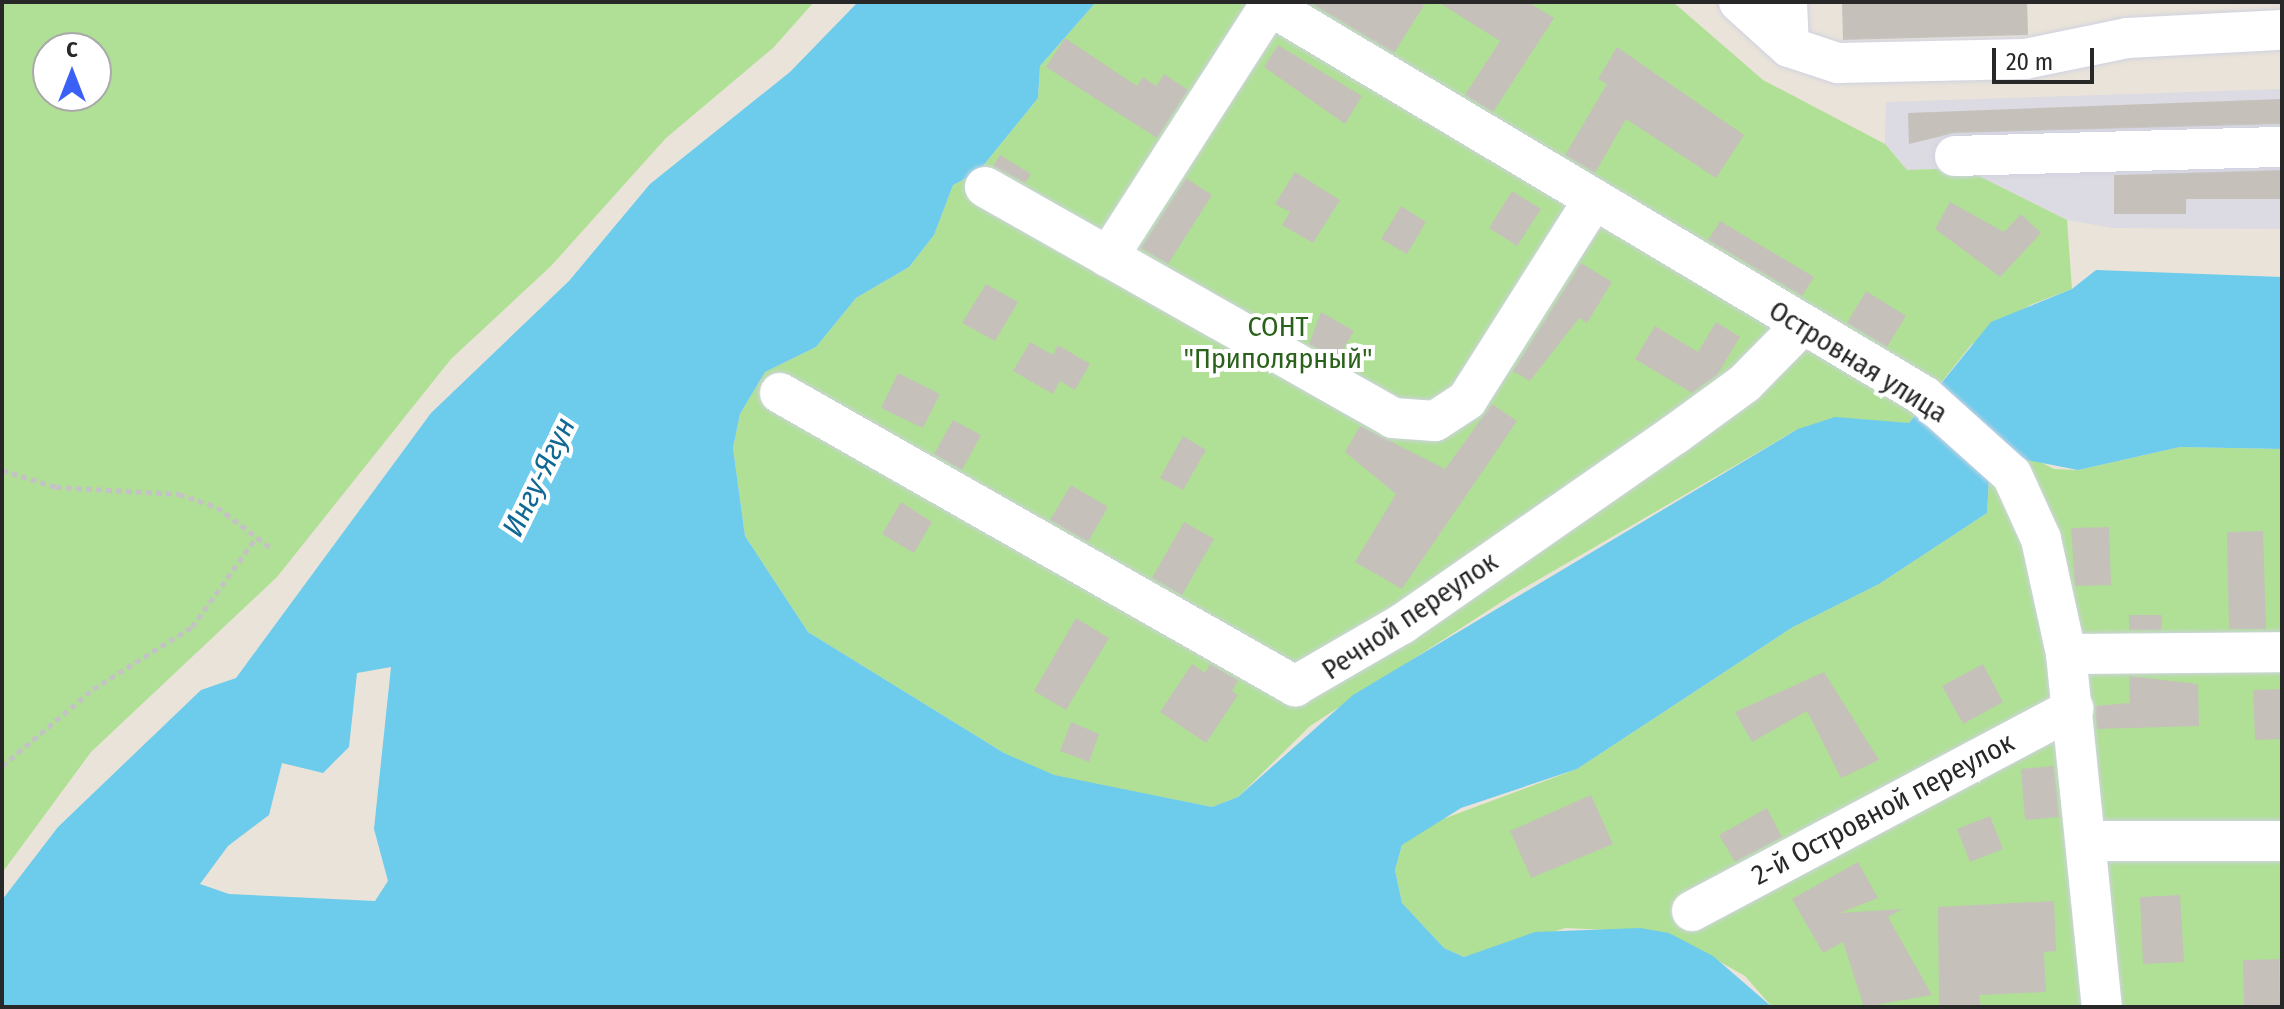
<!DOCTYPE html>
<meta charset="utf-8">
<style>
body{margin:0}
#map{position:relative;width:2284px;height:1009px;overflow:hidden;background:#eae3d9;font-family:"Fira Sans Condensed",sans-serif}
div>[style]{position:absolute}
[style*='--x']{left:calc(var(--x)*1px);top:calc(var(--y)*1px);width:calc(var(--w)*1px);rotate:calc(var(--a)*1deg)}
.industrial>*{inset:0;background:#dcdae2}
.green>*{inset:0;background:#b0e096}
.water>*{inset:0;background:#6dcbeb}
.building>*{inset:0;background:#c5c0b9}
.path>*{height:5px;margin-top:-2.5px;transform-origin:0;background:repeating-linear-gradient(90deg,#c3c3c3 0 6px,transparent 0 10px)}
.roads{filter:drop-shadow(0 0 2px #cfd2e1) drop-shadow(0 0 2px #cfd2e1)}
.minor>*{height:40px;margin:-20px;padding:0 20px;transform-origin:20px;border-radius:20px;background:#fff}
span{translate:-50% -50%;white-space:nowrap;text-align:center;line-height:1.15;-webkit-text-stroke:8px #fff;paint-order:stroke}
.park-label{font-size:28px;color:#2a621b}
.street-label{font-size:28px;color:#282828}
.water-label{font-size:30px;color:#106894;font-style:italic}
.frame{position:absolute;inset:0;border:4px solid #282828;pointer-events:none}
.north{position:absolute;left:32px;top:32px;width:80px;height:80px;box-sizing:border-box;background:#fff;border:2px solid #a9a9a9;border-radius:50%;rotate:0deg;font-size:22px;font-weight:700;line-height:32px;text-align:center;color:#282828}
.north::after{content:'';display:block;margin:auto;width:28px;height:36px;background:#3b60f5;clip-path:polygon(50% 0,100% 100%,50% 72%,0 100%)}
.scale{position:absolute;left:1992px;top:48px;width:102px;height:36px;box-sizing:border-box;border:4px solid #282828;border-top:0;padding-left:10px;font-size:24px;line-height:28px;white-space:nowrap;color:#282828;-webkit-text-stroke:6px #fff;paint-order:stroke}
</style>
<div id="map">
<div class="industrial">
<i style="clip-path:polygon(2282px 89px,2282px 229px,2113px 228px,2067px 220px,1963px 168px,1907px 170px,1885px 144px,1886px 102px)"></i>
</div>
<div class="green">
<i style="clip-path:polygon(evenodd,2px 2px,814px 2px,773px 48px,666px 138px,551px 266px,451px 359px,277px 577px,91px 752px,2px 873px,2px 2px,48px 48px,96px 48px,96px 96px,48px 96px,48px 48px)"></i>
<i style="clip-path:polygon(1096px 2px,1673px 2px,1763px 80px,1885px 144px,1907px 170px,1963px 168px,2067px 220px,2072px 289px,2030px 305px,1971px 345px,1909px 423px,1798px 429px,1512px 595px,1310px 726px,1238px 797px,1212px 807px,1054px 776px,1004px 753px,808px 632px,745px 536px,733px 448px,740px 414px,765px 372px,816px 347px,856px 298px,909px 267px,934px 235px,953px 185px,978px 172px,1038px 98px,1040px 66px)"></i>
<i style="clip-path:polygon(1992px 437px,2054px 469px,2078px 470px,2180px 447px,2282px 449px,2282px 1007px,1772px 1007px,1745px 976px,1669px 933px,1566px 928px,1464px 957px,1444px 948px,1402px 903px,1395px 870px,1402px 845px,1419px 828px,1577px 769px,1793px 627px,1879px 584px,1987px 513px)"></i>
</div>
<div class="water">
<i style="clip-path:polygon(evenodd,858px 2px,1096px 2px,1040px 66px,1038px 98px,978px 172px,953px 185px,934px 235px,909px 267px,856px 298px,816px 347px,765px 372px,740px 414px,733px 448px,745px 536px,808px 632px,1004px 753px,1054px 775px,1212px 807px,1238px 797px,1353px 695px,1798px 429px,1835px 417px,1909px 423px,1991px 322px,2072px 289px,2096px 270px,2282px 277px,2282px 449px,2180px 447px,2078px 470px,2021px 459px,1989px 480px,1987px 513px,1879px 584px,1793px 627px,1577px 769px,1461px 808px,1402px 845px,1395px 870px,1402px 903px,1444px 948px,1464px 957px,1535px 932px,1640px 928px,1669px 933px,1713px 956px,1772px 1007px,2px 1007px,2px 900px,58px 827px,201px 690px,236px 678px,431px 413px,569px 281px,650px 184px,790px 72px,858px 2px,391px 667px,374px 829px,388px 881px,375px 901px,229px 894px,200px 884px,228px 846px,269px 815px,282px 763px,323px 773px,349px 747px,357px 673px,391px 667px)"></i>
</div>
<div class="building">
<i style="clip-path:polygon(1309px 2px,1426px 2px,1394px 53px)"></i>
<i style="clip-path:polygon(1438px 2px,1528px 2px,1554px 18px,1493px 112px,1465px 95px,1500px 41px)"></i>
<i style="clip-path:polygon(1842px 2px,2027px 2px,2028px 35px,1843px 40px)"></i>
<i style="clip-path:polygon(1065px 38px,1137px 86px,1143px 77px,1156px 86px,1164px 74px,1188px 90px,1157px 138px,1046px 67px)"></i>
<i style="clip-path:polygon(1278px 45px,1362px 96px,1345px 124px,1264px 67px)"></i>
<i style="clip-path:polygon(1617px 47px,1744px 135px,1716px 178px,1626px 119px,1595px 173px,1565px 155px,1607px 84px,1598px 79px)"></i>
<i style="clip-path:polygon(2282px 99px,2282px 124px,1954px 133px,1909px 144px,1908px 113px)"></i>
<i style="clip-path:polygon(1000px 155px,1031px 174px,1025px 183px,993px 166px)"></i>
<i style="clip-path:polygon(2282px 170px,2282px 199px,2186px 199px,2186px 214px,2114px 214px,2114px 175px)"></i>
<i style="clip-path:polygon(1295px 172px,1340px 200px,1313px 243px,1282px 225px,1290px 212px,1275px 204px)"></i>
<i style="clip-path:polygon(1186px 178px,1212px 195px,1168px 264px,1141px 248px)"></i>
<i style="clip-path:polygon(1512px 191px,1541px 209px,1517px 246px,1489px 228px)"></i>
<i style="clip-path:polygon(1950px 202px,2004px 232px,2021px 214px,2041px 233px,2000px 277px,1935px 229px)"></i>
<i style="clip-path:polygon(1401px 206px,1426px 222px,1407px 254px,1381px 239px)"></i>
<i style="clip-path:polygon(1720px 221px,1814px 277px,1802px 296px,1708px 240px)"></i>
<i style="clip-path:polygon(1581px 263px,1612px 282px,1587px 323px,1579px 318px,1530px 381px,1513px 371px)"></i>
<i style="clip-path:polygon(986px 284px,1018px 302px,995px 341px,962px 323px)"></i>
<i style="clip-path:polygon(1866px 291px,1906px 316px,1887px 347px,1847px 323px)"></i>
<i style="clip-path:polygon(1321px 312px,1354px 331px,1337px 360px,1309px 344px)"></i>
<i style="clip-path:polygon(1716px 322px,1740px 337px,1717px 375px,1692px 393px,1635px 359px,1655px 326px,1698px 352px)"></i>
<i style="clip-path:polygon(1030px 342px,1053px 355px,1058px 345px,1090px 364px,1075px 390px,1060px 381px,1053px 394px,1013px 371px)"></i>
<i style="clip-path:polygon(898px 373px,940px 394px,923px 428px,881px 408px)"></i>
<i style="clip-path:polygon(1492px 404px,1517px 421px,1402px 589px,1355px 562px,1396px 494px,1345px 452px,1360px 426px,1445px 469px)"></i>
<i style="clip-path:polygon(953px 420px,981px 435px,962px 470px,934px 454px)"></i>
<i style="clip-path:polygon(1183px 436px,1206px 450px,1183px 490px,1160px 478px)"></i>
<i style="clip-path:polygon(1071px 485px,1108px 507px,1088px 542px,1050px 520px)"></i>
<i style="clip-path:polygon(901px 502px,932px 522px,914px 553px,882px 534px)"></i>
<i style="clip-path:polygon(1184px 522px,1214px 539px,1182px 595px,1152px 578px)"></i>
<i style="clip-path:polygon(2109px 527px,2111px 585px,2075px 586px,2071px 528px)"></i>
<i style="clip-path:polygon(2263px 531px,2266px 629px,2229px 629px,2227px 532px)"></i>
<i style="clip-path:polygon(2129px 615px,2162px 615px,2161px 630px,2129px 630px)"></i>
<i style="clip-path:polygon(1076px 618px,1109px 638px,1066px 710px,1034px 691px)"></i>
<i style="clip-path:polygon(1192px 664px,1205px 673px,1210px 664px,1238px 680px,1232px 691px,1238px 695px,1206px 743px,1160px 712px)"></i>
<i style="clip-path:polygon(1983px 664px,2003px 702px,1963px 724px,1942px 686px)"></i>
<i style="clip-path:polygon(1824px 672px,1879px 760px,1841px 778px,1807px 711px,1752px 742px,1735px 712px)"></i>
<i style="clip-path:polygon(2129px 676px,2198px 684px,2199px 726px,2097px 729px,2095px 706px,2130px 703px)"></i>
<i style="clip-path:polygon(2282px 689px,2282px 739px,2255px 740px,2253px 690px)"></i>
<i style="clip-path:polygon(1071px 722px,1099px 734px,1089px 762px,1060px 751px)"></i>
<i style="clip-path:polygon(2054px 766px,2059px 817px,2025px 820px,2021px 769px)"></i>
<i style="clip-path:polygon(1591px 795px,1613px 844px,1531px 878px,1510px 831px)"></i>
<i style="clip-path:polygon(1767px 808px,1782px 837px,1735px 862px,1719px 835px)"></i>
<i style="clip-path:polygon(1990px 816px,2003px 849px,1970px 862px,1957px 829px)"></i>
<i style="clip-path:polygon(1858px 862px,1878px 898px,1840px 913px,1902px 909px,1888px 917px,1932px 995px,1864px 1007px,1843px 942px,1823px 953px,1792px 899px)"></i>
<i style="clip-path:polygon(2180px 895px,2184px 962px,2143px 964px,2140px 897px)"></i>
<i style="clip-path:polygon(2054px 901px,2056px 951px,2044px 952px,2046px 992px,1979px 995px,1981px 1007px,1939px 1007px,1938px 907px)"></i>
<i style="clip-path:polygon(2279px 959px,2280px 1007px,2244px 1007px,2243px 960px)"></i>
</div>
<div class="path">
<i style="--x:2;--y:470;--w:57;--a:17.5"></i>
<i style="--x:56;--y:487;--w:123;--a:3.3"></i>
<i style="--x:179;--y:494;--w:40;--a:18.9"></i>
<i style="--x:217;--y:507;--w:68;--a:37.2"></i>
<i style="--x:2;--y:766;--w:119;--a:-40.2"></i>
<i style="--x:93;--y:689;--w:117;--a:-32.1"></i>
<i style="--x:192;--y:627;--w:110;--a:-54.3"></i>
</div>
<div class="roads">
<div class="minor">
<i style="--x:1739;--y:2;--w:67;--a:42"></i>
<i style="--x:1789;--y:47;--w:52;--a:18.1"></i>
<i style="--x:1838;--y:63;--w:187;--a:-1.2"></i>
<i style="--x:2025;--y:59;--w:104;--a:-11.6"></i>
<i style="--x:2127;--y:38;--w:155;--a:-3"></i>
<i style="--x:1787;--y:2;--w:45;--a:87.5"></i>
<i style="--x:1269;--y:5;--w:763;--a:30.83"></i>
<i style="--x:1924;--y:396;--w:118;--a:41.9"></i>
<i style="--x:2012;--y:475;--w:70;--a:65.6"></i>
<i style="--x:2041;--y:539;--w:118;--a:77.7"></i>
<i style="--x:2066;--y:654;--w:355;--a:84.2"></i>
<i style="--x:1955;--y:156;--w:327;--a:-1.6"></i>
<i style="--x:985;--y:187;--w:469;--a:29.5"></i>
<i style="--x:1393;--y:418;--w:42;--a:4.1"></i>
<i style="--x:1435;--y:421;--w:38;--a:-33"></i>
<i style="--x:1467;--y:400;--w:238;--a:-57.7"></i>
<i style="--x:1108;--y:257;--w:303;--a:-57.3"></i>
<i style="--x:780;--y:393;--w:593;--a:29.64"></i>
<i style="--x:1295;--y:686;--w:124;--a:-30.1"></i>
<i style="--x:1402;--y:624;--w:331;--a:-34.8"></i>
<i style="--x:1674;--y:435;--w:88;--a:-36.2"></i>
<i style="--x:1745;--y:383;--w:80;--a:-45.5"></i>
<i style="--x:2066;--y:654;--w:216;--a:-0.5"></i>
<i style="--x:2088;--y:841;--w:194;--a:0"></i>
<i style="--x:1692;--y:911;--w:432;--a:-28"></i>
</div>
</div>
<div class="park-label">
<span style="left:1278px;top:343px">СОНТ<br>"Приполярный"</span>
</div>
<div class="street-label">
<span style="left:1858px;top:362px;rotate:32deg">Островная улица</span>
<span style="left:1410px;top:616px;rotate:-34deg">Речной переулок</span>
<span style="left:1883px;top:809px;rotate:-28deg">2-й Островной переулок</span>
</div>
<div class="water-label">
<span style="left:539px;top:477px;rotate:-64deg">Ингу-Ягун</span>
</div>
<div class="frame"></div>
<div class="north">С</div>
<div class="scale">20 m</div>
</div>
